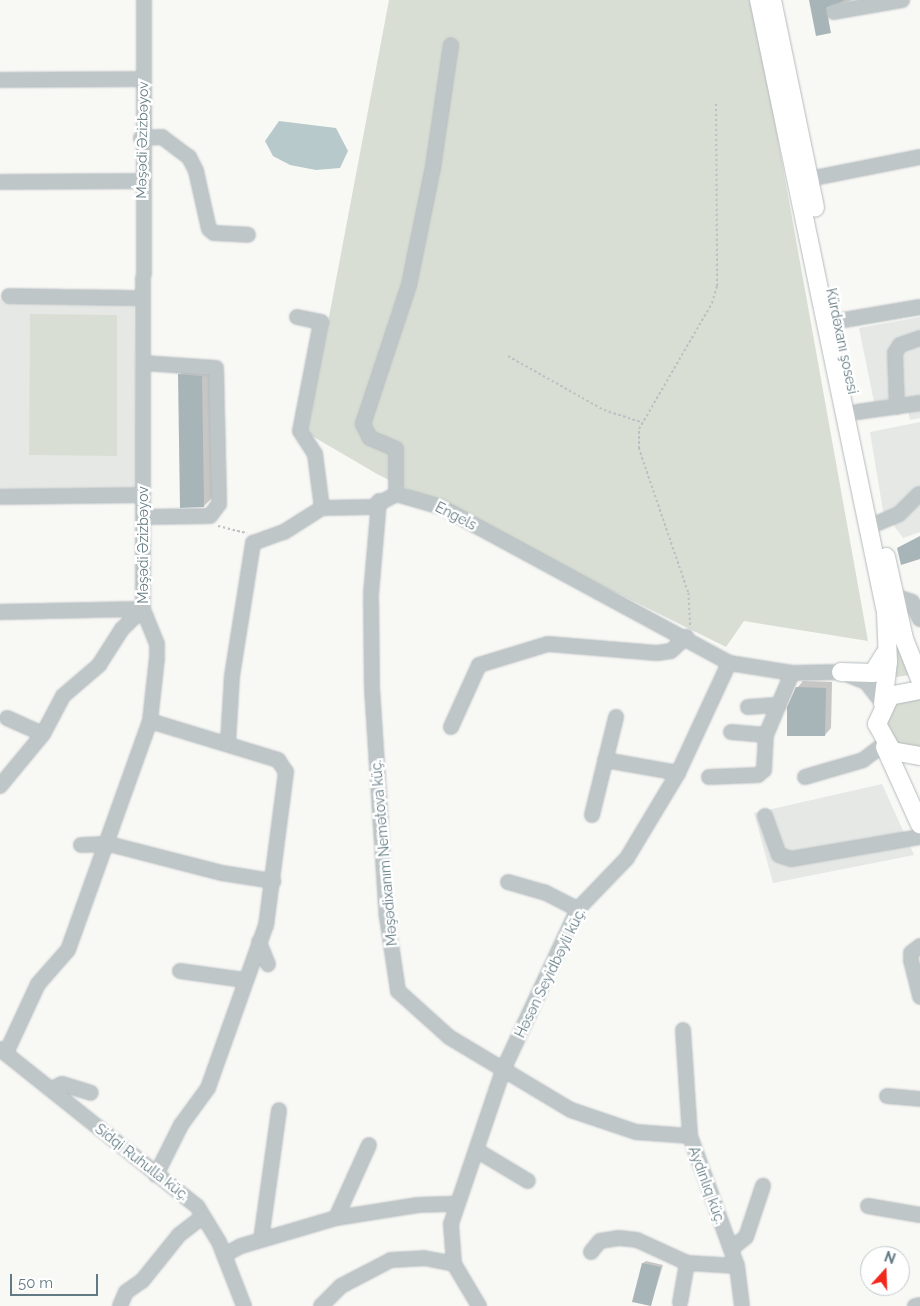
<!DOCTYPE html>
<meta charset="utf-8">
<style>
body{margin:0}
#map{position:relative;width:920px;height:1306px;overflow:hidden;background:#f8f8f5;font-family:Raleway,sans-serif}
div>[style]{position:absolute}
[style*='--x']{left:calc(var(--x)*1px);top:calc(var(--y)*1px);width:calc(var(--w)*1px);rotate:calc(var(--a)*1deg)}
.built>*{inset:0;background:#e6e8e6}
.green>*{inset:0;background:#d9ded4}
.water>*{inset:0;background:#b7c9cb}
.shadow>*{inset:0;background:#0003}
.building>*{inset:0;background:#a7b4b8}
.path>*{height:2px;margin-top:-1px;transform-origin:0;background:repeating-linear-gradient(90deg,#bbc0c2 0 2.5px,transparent 0 5px)}
.roads{filter:drop-shadow(0 0 1px #b4bbbe) drop-shadow(0 0 1px #b4bbbe)}
.minor>*{height:14px;margin:-7px;padding:0 7px;transform-origin:7px;border-radius:7px;background:#bec6c8}
.major>*{height:18px;margin:-9px;padding:0 9px;transform-origin:9px;border-radius:9px;background:#fff}
span{translate:-50% -50%;white-space:nowrap;text-align:center;line-height:1.15;-webkit-text-stroke:5px #fff;paint-order:stroke}
.street-label{font-size:14px;color:#617a83}
.north{position:absolute;left:860px;top:1246px;width:50px;height:50px;box-sizing:border-box;background:#fff;border:1px solid #c0cacd;border-radius:50%;rotate:20deg;font-size:14px;font-weight:700;line-height:20px;text-align:center;color:#617a83}
.north::after{content:'';display:block;margin:auto;width:18px;height:22px;background:#f1281c;clip-path:polygon(50% 0,100% 100%,50% 72%,0 100%)}
.scale{position:absolute;left:10px;top:1274px;width:88px;height:22px;box-sizing:border-box;border:2px solid #617a83;border-top:0;padding-left:6px;font-size:15px;line-height:18px;white-space:nowrap;color:#617a83;-webkit-text-stroke:4px #fff;paint-order:stroke}
</style>
<div id="map">
<div class="built">
<i style="clip-path:polygon(0 299px,3px 303px,134px 304px,137px 489px,0 491px)"></i>
<i style="clip-path:polygon(920px 317px,920px 418px,910px 420px,905px 396px,874px 402px,859px 328px)"></i>
<i style="clip-path:polygon(920px 422px,920px 532px,903px 538px,883px 511px,870px 432px)"></i>
<i style="clip-path:polygon(882px 784px,914px 855px,773px 883px,754px 813px)"></i>
</div>
<div class="green">
<i style="clip-path:polygon(389px 0,753px 0,868px 641px,744px 621px,726px 647px,377px 474px,307px 433px)"></i>
<i style="clip-path:polygon(30px 314px,117px 315px,117px 456px,29px 455px)"></i>
<i style="clip-path:polygon(896px 630px,910px 675px,896px 677px)"></i>
<i style="clip-path:polygon(903px 698px,920px 698px,920px 747px,902px 747px,886px 729px,892px 705px)"></i>
</div>
<div class="water">
<i style="clip-path:polygon(279px 121px,336px 128px,348px 151px,340px 168px,316px 170px,290px 165px,273px 156px,265px 141px)"></i>
</div>
<div class="shadow">
<i style="clip-path:polygon(810px 0,853px 0,827px 7px,830px 32px)"></i>
<i style="clip-path:polygon(189px 365px,211px 367px,214px 496px,204px 506px,179px 375px)"></i>
<i style="clip-path:polygon(803px 681px,832px 682px,831px 728px,825px 735px,797px 688px)"></i>
<i style="clip-path:polygon(646px 1261px,663px 1265px,651px 1305px,643px 1263px)"></i>
</div>
<div class="building">
<i style="clip-path:polygon(809px 0,845px 0,826px 8px,831px 33px,816px 36px)"></i>
<i style="clip-path:polygon(178px 374px,202px 376px,204px 507px,180px 508px)"></i>
<i style="clip-path:polygon(920px 536px,920px 559px,901px 565px,897px 548px)"></i>
<i style="clip-path:polygon(796px 687px,826px 688px,825px 736px,787px 736px,787px 707px)"></i>
<i style="clip-path:polygon(642px 1263px,661px 1267px,651px 1306px,632px 1302px)"></i>
</div>
<div class="path">
<i style="--x:508;--y:356;--w:110;--a:29.4"></i>
<i style="--x:604;--y:410;--w:38;--a:18"></i>
<i style="--x:218;--y:526;--w:30;--a:14"></i>
<i style="--x:690;--y:625;--w:33;--a:-93"></i>
<i style="--x:688;--y:592;--w:151;--a:-108.9"></i>
<i style="--x:639;--y:449;--w:20;--a:-90"></i>
<i style="--x:639;--y:429;--w:146;--a:-59.9"></i>
<i style="--x:712;--y:303;--w:18;--a:-74"></i>
<i style="--x:717;--y:286;--w:182;--a:-90.3"></i>
</div>
<div class="roads">
<div class="minor">
<i style="--x:834;--y:12;--w:69;--a:-10"></i>
<i style="--x:0;--y:80;--w:143;--a:-0.4"></i>
<i style="--x:141;--y:138;--w:21;--a:-3"></i>
<i style="--x:162;--y:137;--w:34;--a:37"></i>
<i style="--x:189;--y:157;--w:16;--a:63"></i>
<i style="--x:196;--y:171;--w:59;--a:77.4"></i>
<i style="--x:209;--y:229;--w:6;--a:39"></i>
<i style="--x:214;--y:233;--w:34;--a:3"></i>
<i style="--x:809;--y:179;--w:113;--a:-11.2"></i>
<i style="--x:0;--y:182;--w:141;--a:-0.4"></i>
<i style="--x:9;--y:296;--w:132;--a:0.9"></i>
<i style="--x:297;--y:317;--w:25;--a:12"></i>
<i style="--x:321;--y:322;--w:111;--a:100.9"></i>
<i style="--x:300;--y:431;--w:27;--a:57"></i>
<i style="--x:315;--y:454;--w:54;--a:82.6"></i>
<i style="--x:838;--y:321;--w:83;--a:-9.7"></i>
<i style="--x:143;--y:363;--w:73;--a:3.9"></i>
<i style="--x:216;--y:368;--w:136;--a:88.7"></i>
<i style="--x:219;--y:504;--w:15;--a:127"></i>
<i style="--x:210;--y:516;--w:67;--a:179.1"></i>
<i style="--x:897;--y:407;--w:54;--a:-92.1"></i>
<i style="--x:895;--y:353;--w:9;--a:-58"></i>
<i style="--x:900;--y:345;--w:21;--a:-19"></i>
<i style="--x:857;--y:412;--w:64;--a:-8.1"></i>
<i style="--x:396;--y:494;--w:45;--a:-90"></i>
<i style="--x:396;--y:449;--w:28;--a:-157"></i>
<i style="--x:370;--y:438;--w:16;--a:-117"></i>
<i style="--x:363;--y:424;--w:146;--a:-71.7"></i>
<i style="--x:409;--y:285;--w:120;--a:-78.5"></i>
<i style="--x:433;--y:167;--w:123;--a:-81.6"></i>
<i style="--x:0;--y:497;--w:143;--a:-0.8"></i>
<i style="--x:379;--y:501;--w:94;--a:94.9"></i>
<i style="--x:371;--y:595;--w:93;--a:89.4"></i>
<i style="--x:372;--y:688;--w:229;--a:86.3"></i>
<i style="--x:387;--y:917;--w:75;--a:81.5"></i>
<i style="--x:398;--y:991;--w:69;--a:42"></i>
<i style="--x:449;--y:1037;--w:142;--a:30.9"></i>
<i style="--x:571;--y:1110;--w:69;--a:18.7"></i>
<i style="--x:636;--y:1132;--w:54;--a:4.2"></i>
<i style="--x:878;--y:523;--w:23;--a:-23"></i>
<i style="--x:899;--y:514;--w:28;--a:-45"></i>
<i style="--x:895;--y:596;--w:18;--a:19"></i>
<i style="--x:912;--y:602;--w:19;--a:65"></i>
<i style="--x:0;--y:612;--w:143;--a:-1.2"></i>
<i style="--x:748;--y:707;--w:31;--a:-4"></i>
<i style="--x:7;--y:718;--w:39;--a:24"></i>
<i style="--x:150;--y:721;--w:134;--a:16.9"></i>
<i style="--x:278;--y:760;--w:14;--a:56"></i>
<i style="--x:286;--y:772;--w:154;--a:97.4"></i>
<i style="--x:266;--y:925;--w:173;--a:109.6"></i>
<i style="--x:208;--y:1088;--w:46;--a:126.1"></i>
<i style="--x:181;--y:1125;--w:56;--a:116.6"></i>
<i style="--x:451;--y:727;--w:68;--a:-65.7"></i>
<i style="--x:479;--y:665;--w:72;--a:-16.9"></i>
<i style="--x:548;--y:644;--w:109;--a:4.7"></i>
<i style="--x:657;--y:653;--w:14;--a:-8"></i>
<i style="--x:671;--y:651;--w:21;--a:-43"></i>
<i style="--x:731;--y:732;--w:35;--a:5"></i>
<i style="--x:228;--y:743;--w:67;--a:-86.6"></i>
<i style="--x:232;--y:676;--w:135;--a:-81"></i>
<i style="--x:253;--y:543;--w:33;--a:-20"></i>
<i style="--x:284;--y:532;--w:45;--a:-32.3"></i>
<i style="--x:322;--y:508;--w:50;--a:-1.1"></i>
<i style="--x:372;--y:507;--w:27;--a:-28"></i>
<i style="--x:396;--y:494;--w:47;--a:16.1"></i>
<i style="--x:441;--y:507;--w:328;--a:28.4"></i>
<i style="--x:729;--y:663;--w:64;--a:9"></i>
<i style="--x:792;--y:673;--w:49;--a:-1.2"></i>
<i style="--x:841;--y:672;--w:27;--a:22"></i>
<i style="--x:866;--y:682;--w:28;--a:52"></i>
<i style="--x:605;--y:760;--w:74;--a:10.1"></i>
<i style="--x:709;--y:777;--w:49;--a:-2.3"></i>
<i style="--x:758;--y:775;--w:8;--a:-40"></i>
<i style="--x:764;--y:770;--w:35;--a:-87"></i>
<i style="--x:766;--y:735;--w:67;--a:-67.2"></i>
<i style="--x:805;--y:777;--w:60;--a:-16.3"></i>
<i style="--x:863;--y:760;--w:26;--a:-37"></i>
<i style="--x:0;--y:786;--w:67;--a:-50.4"></i>
<i style="--x:43;--y:734;--w:43;--a:-62.2"></i>
<i style="--x:63;--y:696;--w:48;--a:-40.7"></i>
<i style="--x:99;--y:665;--w:43;--a:-57.4"></i>
<i style="--x:122;--y:629;--w:29;--a:-44"></i>
<i style="--x:592;--y:815;--w:101;--a:-76.2"></i>
<i style="--x:765;--y:816;--w:41;--a:70.3"></i>
<i style="--x:779;--y:855;--w:13;--a:18"></i>
<i style="--x:791;--y:859;--w:131;--a:-9.7"></i>
<i style="--x:81;--y:845;--w:28;--a:-2"></i>
<i style="--x:109;--y:844;--w:117;--a:14.4"></i>
<i style="--x:222;--y:873;--w:52;--a:8.9"></i>
<i style="--x:508;--y:882;--w:37;--a:16"></i>
<i style="--x:544;--y:892;--w:38;--a:27"></i>
<i style="--x:259;--y:942;--w:24;--a:68"></i>
<i style="--x:920;--y:946;--w:11;--a:142"></i>
<i style="--x:911;--y:953;--w:7;--a:90"></i>
<i style="--x:911;--y:960;--w:38;--a:76"></i>
<i style="--x:180;--y:971;--w:65;--a:8"></i>
<i style="--x:683;--y:1030;--w:106;--a:86.2"></i>
<i style="--x:690;--y:1136;--w:138;--a:70.1"></i>
<i style="--x:737;--y:1266;--w:40;--a:82.9"></i>
<i style="--x:0;--y:1049;--w:252;--a:38.6"></i>
<i style="--x:197;--y:1206;--w:42;--a:58.6"></i>
<i style="--x:219;--y:1242;--w:69;--a:68.7"></i>
<i style="--x:6;--y:1053;--w:76;--a:-65.1"></i>
<i style="--x:38;--y:984;--w:45;--a:-48.6"></i>
<i style="--x:68;--y:950;--w:243;--a:-70.3"></i>
<i style="--x:150;--y:721;--w:63;--a:-83.7"></i>
<i style="--x:157;--y:658;--w:14;--a:-90"></i>
<i style="--x:157;--y:644;--w:38;--a:-112"></i>
<i style="--x:143;--y:609;--w:609;--a:-89.91"></i>
<i style="--x:52;--y:1089;--w:11;--a:-27"></i>
<i style="--x:62;--y:1084;--w:30;--a:17"></i>
<i style="--x:887;--y:1096;--w:33;--a:5"></i>
<i style="--x:478;--y:1151;--w:58;--a:31"></i>
<i style="--x:868;--y:1206;--w:53;--a:9.8"></i>
<i style="--x:336;--y:1218;--w:80;--a:-65.7"></i>
<i style="--x:261;--y:1240;--w:131;--a:-82.1"></i>
<i style="--x:731;--y:1249;--w:19;--a:-39"></i>
<i style="--x:746;--y:1237;--w:54;--a:-71.6"></i>
<i style="--x:591;--y:1252;--w:14;--a:-51"></i>
<i style="--x:600;--y:1241;--w:19;--a:-9"></i>
<i style="--x:619;--y:1238;--w:18;--a:6"></i>
<i style="--x:637;--y:1240;--w:55;--a:24.7"></i>
<i style="--x:687;--y:1263;--w:50;--a:3.4"></i>
<i style="--x:224;--y:1255;--w:19;--a:-28"></i>
<i style="--x:241;--y:1246;--w:99;--a:-16.4"></i>
<i style="--x:336;--y:1218;--w:83;--a:-9"></i>
<i style="--x:418;--y:1205;--w:37;--a:-2"></i>
<i style="--x:680;--y:1303;--w:41;--a:-80.1"></i>
<i style="--x:120;--y:1306;--w:15;--a:-67"></i>
<i style="--x:126;--y:1292;--w:19;--a:-35"></i>
<i style="--x:142;--y:1281;--w:59;--a:-51.2"></i>
<i style="--x:179;--y:1235;--w:29;--a:-38"></i>
<i style="--x:321;--y:1306;--w:28;--a:-45"></i>
<i style="--x:341;--y:1286;--w:56;--a:-27.5"></i>
<i style="--x:391;--y:1260;--w:33;--a:-3"></i>
<i style="--x:424;--y:1258;--w:31;--a:11"></i>
<i style="--x:479;--y:1306;--w:49;--a:-120.8"></i>
<i style="--x:454;--y:1264;--w:40;--a:-94.3"></i>
<i style="--x:451;--y:1224;--w:163;--a:-71.3"></i>
<i style="--x:503;--y:1070;--w:178;--a:-65"></i>
<i style="--x:578;--y:909;--w:71;--a:-46.1"></i>
<i style="--x:627;--y:858;--w:99;--a:-59"></i>
<i style="--x:678;--y:773;--w:121;--a:-65.1"></i>
<i style="--x:915;--y:1306;--w:5;--a:-11"></i>
</div>
<div class="major">
<i style="--x:759;--y:0;--w:625;--a:78.28"></i>
<i style="--x:886;--y:612;--w:50;--a:87.7"></i>
<i style="--x:888;--y:662;--w:42;--a:96.8"></i>
<i style="--x:772;--y:0;--w:212;--a:78.3"></i>
<i style="--x:886;--y:557;--w:84;--a:77.6"></i>
<i style="--x:904;--y:639;--w:43;--a:68.2"></i>
<i style="--x:841;--y:672;--w:32;--a:2"></i>
<i style="--x:873;--y:673;--w:22;--a:-58"></i>
<i style="--x:920;--y:690;--w:31;--a:169"></i>
<i style="--x:890;--y:696;--w:31;--a:115"></i>
<i style="--x:877;--y:724;--w:31;--a:61"></i>
<i style="--x:892;--y:751;--w:28;--a:10"></i>
<i style="--x:885;--y:747;--w:85;--a:65.6"></i>
</div>
</div>
<div class="street-label">
<span style="left:142px;top:140px;rotate:-89deg">Məşədi Əzizbəyov</span>
<span style="left:842px;top:341px;rotate:78deg">Kürdəxanı şosesi</span>
<span style="left:456px;top:516px;rotate:27deg">Engels</span>
<span style="left:143px;top:545px;rotate:-90deg">Məşədi Əzizbəyov</span>
<span style="left:384px;top:853px;rotate:-95deg">Məşədixanım Nemətova küç.</span>
<span style="left:550px;top:973px;rotate:-64deg">Həsən Seyidbəyli küç.</span>
<span style="left:142px;top:1162px;rotate:38deg">Sidqi Ruhulla küç.</span>
<span style="left:707px;top:1185px;rotate:70deg">Aydınlıq küç.</span>
</div>
<div class="north">N</div>
<div class="scale">50 m</div>
</div>
